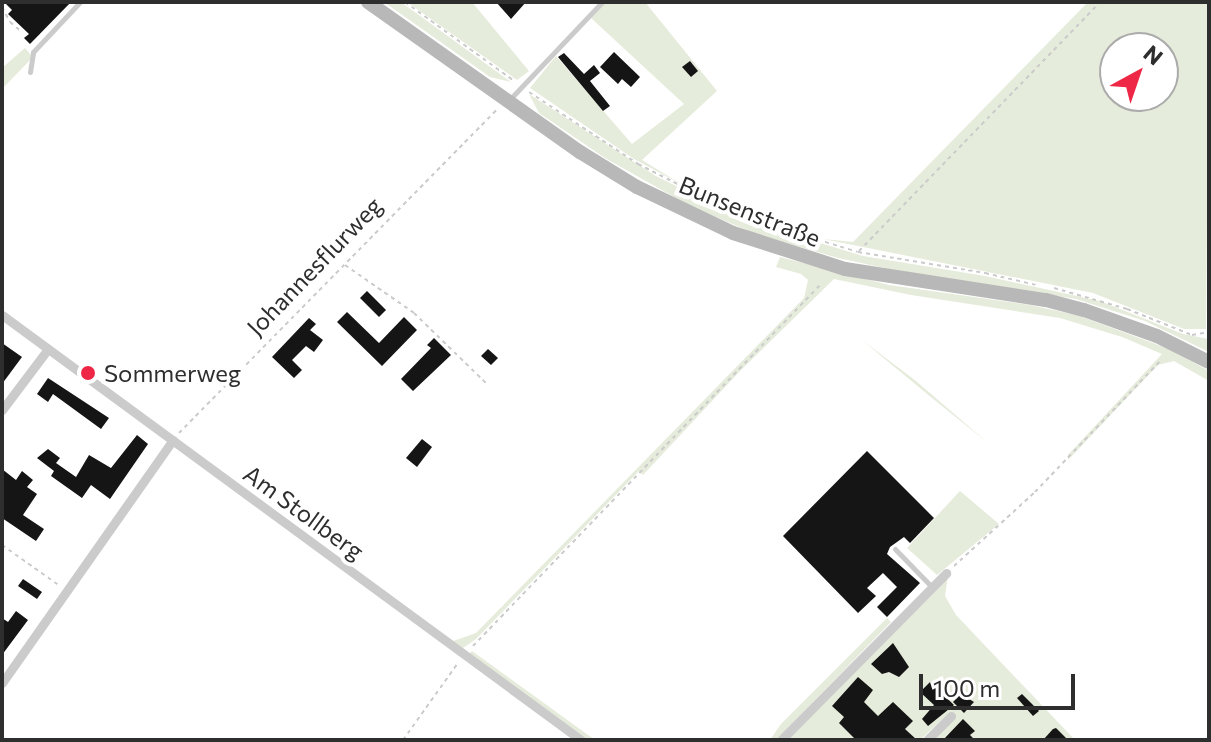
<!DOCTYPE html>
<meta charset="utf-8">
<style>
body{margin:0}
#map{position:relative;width:1211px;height:742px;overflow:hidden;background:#fff;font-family:Commissioner,sans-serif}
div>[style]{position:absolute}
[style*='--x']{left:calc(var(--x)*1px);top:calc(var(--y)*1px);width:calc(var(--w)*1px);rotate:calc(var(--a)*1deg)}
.green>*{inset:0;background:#e6ecdb}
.building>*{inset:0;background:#151515}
.path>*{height:2px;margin-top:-1px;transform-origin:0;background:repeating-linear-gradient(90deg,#cbcbcb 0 4px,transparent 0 8px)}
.service>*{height:5px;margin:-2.5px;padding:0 2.5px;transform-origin:2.5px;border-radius:2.5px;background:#cbcbcb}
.minor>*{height:9px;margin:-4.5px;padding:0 4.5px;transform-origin:4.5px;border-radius:4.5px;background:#cbcbcb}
.secondary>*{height:14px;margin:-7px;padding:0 7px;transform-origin:7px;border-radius:7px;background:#b8b8b8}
.dots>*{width:22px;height:22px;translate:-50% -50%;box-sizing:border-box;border:4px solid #fff;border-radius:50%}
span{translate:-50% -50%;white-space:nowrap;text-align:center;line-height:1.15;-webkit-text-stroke:8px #fff;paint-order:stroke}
.street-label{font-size:24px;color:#2e2e2e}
.poi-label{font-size:24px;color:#2e2e2e}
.left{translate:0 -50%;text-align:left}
.frame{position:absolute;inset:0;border:4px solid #2e2e2e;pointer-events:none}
.north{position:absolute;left:1099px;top:32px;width:80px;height:80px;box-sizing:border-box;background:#fff;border:2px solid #ababab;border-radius:50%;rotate:40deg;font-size:22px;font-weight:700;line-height:32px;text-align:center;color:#2e2e2e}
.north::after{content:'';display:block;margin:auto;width:28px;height:36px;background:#ef2746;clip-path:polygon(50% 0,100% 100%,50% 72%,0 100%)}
.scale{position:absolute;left:919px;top:674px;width:156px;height:36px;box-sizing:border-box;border:4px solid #2e2e2e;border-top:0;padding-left:10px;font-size:24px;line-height:28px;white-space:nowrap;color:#2e2e2e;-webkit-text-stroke:6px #fff;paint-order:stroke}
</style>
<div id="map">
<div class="green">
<i style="clip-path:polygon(384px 2px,401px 2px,511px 82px,490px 77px)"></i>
<i style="clip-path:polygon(407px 2px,472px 2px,529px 71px,517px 80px)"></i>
<i style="clip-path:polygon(601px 2px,645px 2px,717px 91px,642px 160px,681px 184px,634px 159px,530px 88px,556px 56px,632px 144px,684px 104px,591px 18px,603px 5px)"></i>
<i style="clip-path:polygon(evenodd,1088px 2px,1209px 2px,1206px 329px,1184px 329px,1093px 293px,823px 239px,853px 242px,1088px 2px,1115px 48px,1163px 48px,1163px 96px,1115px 96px,1115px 48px)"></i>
<i style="clip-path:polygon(25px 48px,33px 57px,2px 89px,2px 68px)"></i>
<i style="clip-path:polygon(529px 94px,656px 176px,745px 220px,863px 256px,985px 276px,1100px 301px,1183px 334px,1209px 339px,1209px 352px,1145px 321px,1076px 299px,894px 270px,838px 258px,756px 234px,690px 206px,605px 158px,539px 113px)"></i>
<i style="clip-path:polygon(780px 257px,889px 285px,1030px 305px,1077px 315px,1169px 349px,1209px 371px,1209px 381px,1174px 361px,1158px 365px,1068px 460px,1068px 455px,1162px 354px,1122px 337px,1060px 318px,911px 295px,834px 279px,740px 371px,643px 475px,639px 471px,476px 639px,463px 648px,453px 641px,476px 633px,804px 298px,808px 280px,801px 274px,776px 267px)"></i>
<i style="clip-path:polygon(862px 340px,916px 381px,988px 443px,932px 398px)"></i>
<i style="clip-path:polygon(960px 491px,999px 524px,937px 575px,907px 548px)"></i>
<i style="clip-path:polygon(948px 576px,945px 596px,956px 615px,1075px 740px,932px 740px,949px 713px,920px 740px,787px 740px)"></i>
<i style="clip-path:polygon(887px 618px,891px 622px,776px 740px,770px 740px,781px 724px)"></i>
<i style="clip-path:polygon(472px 651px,595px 740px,588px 740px,469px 654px)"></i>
</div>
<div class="building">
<i style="clip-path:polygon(4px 2px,71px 2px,30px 44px,24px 38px,29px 34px,8px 14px,12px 10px)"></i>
<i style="clip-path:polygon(496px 2px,526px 2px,511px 19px)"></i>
<i style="clip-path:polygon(614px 52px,640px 77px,631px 87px,622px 79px,618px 84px,600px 67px)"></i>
<i style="clip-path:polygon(564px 53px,584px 74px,594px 65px,600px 73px,590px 81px,610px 106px,603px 111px,558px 57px)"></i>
<i style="clip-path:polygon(690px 61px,698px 71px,691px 77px,682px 67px)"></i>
<i style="clip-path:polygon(367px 291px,386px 310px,379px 317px,360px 298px)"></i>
<i style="clip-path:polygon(347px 312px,379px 343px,404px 317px,417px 330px,382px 366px,337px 322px)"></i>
<i style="clip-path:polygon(309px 318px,316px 324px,310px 330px,323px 340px,314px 352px,306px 346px,292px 360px,302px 370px,294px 378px,272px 357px)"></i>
<i style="clip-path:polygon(434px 338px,451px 355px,413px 391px,401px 379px,431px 348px,427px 345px)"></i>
<i style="clip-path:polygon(2px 343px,22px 357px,2px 384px)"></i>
<i style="clip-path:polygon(488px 349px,498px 358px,491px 365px,481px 356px)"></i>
<i style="clip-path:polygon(48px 378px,109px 418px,101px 429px,53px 394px,48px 402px,37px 394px)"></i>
<i style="clip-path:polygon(137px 435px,148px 444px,110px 499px,91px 485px,82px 498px,51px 476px,54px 471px,37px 458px,48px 449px,60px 458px,56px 463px,76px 477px,89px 455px,111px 468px)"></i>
<i style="clip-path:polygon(422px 439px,432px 447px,417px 467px,406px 458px)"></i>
<i style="clip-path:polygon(867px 451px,934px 518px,910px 543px,904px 537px,890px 547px,887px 554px,920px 583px,887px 617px,877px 607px,897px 587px,883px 573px,867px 588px,876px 596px,858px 613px,783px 536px)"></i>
<i style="clip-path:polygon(2px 469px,16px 480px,22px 471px,33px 480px,27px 487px,37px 494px,23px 515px,44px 529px,36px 541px,2px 518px)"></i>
<i style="clip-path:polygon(23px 579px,42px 592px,37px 599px,18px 586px)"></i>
<i style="clip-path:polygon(16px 611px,28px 620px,2px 655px,2px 618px,8px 622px)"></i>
<i style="clip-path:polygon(893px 643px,909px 667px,899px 677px,889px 672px,882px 674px,871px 664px)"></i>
<i style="clip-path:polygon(858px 677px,873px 690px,864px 702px,878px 716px,893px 702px,913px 721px,905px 729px,917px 740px,856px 740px,839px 723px,844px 717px,832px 706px)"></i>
<i style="clip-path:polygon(930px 682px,954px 705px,928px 726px,922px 719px,934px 705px,920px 692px)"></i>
<i style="clip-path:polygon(961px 694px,974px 702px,964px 713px,953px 702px)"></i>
<i style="clip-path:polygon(1022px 694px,1039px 711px,1033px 716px,1017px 698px)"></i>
<i style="clip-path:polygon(963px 719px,975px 731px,970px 735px,975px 740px,943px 740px)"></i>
<i style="clip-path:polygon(1056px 728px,1068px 740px,1043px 740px,1053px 729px)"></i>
</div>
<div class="path">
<i style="--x:405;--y:2;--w:135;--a:35.9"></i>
<i style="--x:2;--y:7;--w:17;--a:62"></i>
<i style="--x:10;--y:22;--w:16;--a:40"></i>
<i style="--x:529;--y:92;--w:131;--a:33.4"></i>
<i style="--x:638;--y:164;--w:115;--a:26.8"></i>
<i style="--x:741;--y:216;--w:122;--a:17.1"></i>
<i style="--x:858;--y:252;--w:129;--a:9.4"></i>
<i style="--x:985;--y:273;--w:52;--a:13.2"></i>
<i style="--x:859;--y:251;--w:347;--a:-45.9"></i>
<i style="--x:345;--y:265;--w:84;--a:34.8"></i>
<i style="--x:414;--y:313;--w:102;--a:44.2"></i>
<i style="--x:1054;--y:288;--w:76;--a:16"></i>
<i style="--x:1127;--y:309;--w:70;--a:21.8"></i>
<i style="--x:1192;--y:335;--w:17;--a:-10"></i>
<i style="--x:179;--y:433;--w:454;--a:-45.5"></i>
<i style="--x:2;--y:545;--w:71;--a:35.3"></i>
<i style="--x:954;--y:566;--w:110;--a:-42.4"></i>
<i style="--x:1035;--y:492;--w:181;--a:-46.3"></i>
<i style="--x:473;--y:646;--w:502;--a:-46.13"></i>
<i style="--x:403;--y:740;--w:95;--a:-54.5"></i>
</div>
<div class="service">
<i style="--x:30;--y:72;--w:20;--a:-81"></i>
<i style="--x:33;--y:52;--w:69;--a:-46.8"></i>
<i style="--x:511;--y:98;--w:132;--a:-46.5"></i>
<i style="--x:895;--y:549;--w:52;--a:45.8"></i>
</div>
<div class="minor">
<i style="--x:2;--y:315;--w:718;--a:36.28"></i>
<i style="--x:2;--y:410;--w:76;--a:-53"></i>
<i style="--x:2;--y:683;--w:297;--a:-54.9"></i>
<i style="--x:781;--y:740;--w:235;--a:-45.3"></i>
<i style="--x:927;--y:740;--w:34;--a:-45"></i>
</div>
<div class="secondary">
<i style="--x:368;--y:2;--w:260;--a:35.3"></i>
<i style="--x:580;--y:152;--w:67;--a:31.6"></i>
<i style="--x:637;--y:187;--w:106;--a:25.6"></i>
<i style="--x:733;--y:233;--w:118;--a:17.8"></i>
<i style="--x:845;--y:269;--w:203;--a:8.8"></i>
<i style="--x:1046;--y:300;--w:39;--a:15"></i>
<i style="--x:1084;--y:310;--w:77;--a:19.6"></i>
<i style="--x:1157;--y:336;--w:58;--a:26.6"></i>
</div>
<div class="dots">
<i style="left:88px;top:373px;background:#ef2746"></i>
</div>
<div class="street-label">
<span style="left:750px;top:211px;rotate:22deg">Bunsenstraße</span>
<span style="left:314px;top:266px;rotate:-46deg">Johannesflurweg</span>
<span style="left:304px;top:512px;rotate:36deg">Am Stollberg</span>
</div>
<div class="poi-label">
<span class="left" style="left:104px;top:373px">Sommerweg</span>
</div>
<div class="frame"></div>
<div class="north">N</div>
<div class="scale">100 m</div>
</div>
